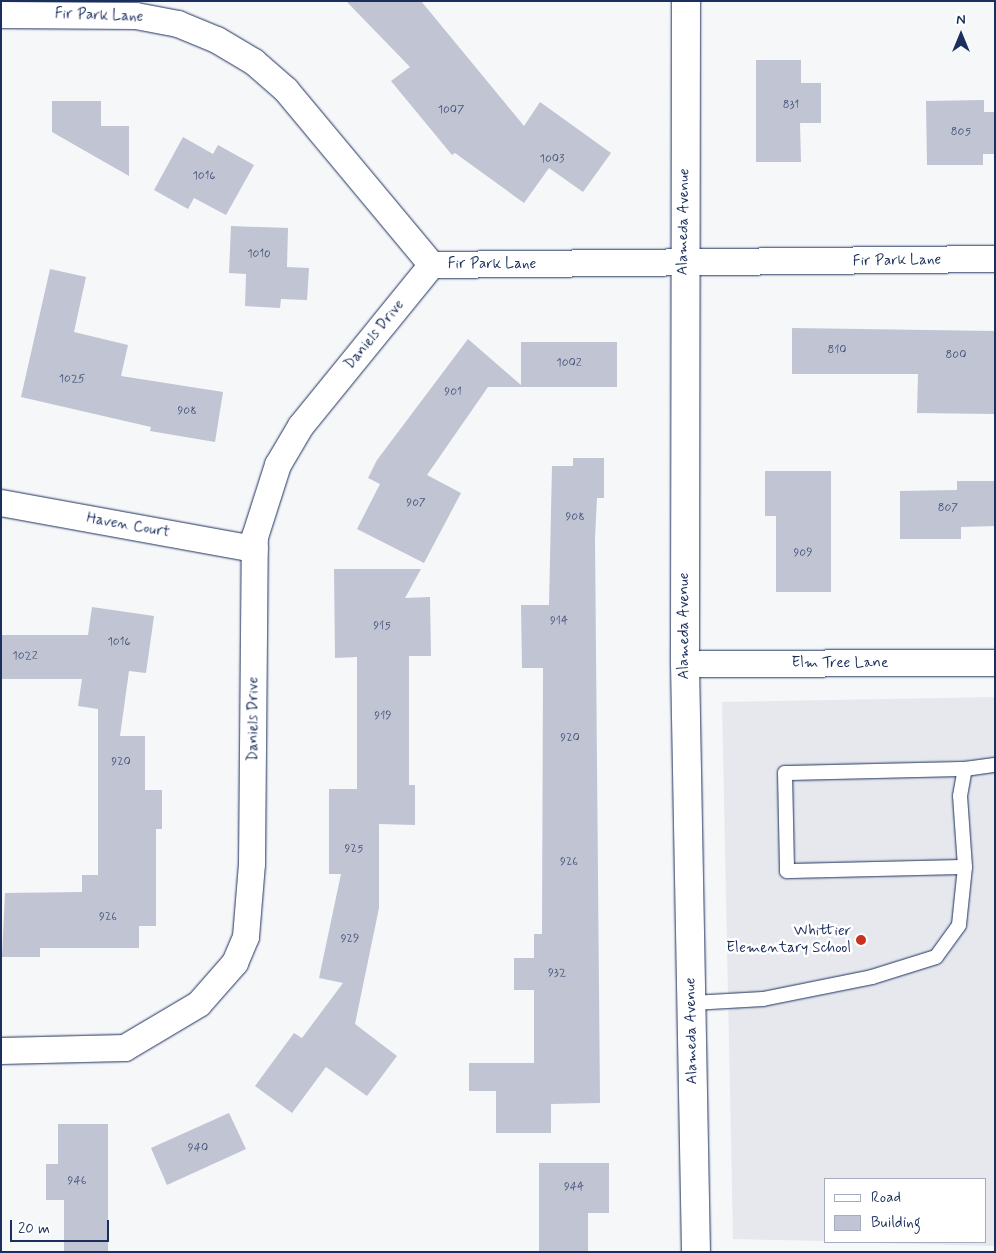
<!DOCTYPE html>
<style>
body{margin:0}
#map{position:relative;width:996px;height:1253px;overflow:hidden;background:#f6f7f9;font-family:Mynerve,sans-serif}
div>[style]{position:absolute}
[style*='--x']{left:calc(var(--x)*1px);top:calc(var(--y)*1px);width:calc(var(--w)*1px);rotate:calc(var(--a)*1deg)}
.built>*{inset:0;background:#e6e8ee}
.building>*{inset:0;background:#c0c4d3}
.roads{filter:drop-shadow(0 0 1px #1b2f5e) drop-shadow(0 0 1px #1b2f5e)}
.service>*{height:14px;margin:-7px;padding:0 7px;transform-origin:7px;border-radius:7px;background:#fff}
.minor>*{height:26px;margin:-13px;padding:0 13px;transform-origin:13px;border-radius:13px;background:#fff}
.tertiary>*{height:28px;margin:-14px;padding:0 14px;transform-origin:14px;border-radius:14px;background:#fff}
.dots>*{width:14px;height:14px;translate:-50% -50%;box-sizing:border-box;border:2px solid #fff;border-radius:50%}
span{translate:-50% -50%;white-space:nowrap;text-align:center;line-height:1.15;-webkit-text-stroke:5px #fff;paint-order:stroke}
.number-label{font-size:12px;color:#44547b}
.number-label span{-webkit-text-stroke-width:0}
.street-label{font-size:15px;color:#1b2f5e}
.poi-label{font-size:15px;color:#1b2f5e}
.right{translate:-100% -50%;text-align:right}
.frame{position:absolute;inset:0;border:2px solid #1b2f5e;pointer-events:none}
.legend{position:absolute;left:824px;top:1178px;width:162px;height:65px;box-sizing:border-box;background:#fff;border:1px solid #a4acbf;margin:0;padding:6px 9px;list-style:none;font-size:15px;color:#1b2f5e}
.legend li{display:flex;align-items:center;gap:10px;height:25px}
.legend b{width:25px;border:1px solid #a4acbf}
.north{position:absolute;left:936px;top:10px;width:50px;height:50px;-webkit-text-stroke:4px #fff;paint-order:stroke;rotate:0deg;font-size:14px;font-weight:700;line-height:20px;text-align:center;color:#1b2f5e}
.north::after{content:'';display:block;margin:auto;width:18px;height:22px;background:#1b2f5e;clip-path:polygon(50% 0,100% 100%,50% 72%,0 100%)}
.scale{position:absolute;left:10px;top:1220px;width:99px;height:22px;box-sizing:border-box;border:2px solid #1b2f5e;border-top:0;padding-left:6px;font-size:15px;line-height:18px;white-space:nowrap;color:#1b2f5e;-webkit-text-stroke:4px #fff;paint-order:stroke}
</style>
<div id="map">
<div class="built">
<i style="clip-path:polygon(995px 697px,995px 1246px,835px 1242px,985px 1242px,985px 1179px,825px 1179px,825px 1241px,733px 1239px,722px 702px)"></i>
</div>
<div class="building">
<i style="clip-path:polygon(346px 1px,421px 1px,524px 126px,540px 102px,611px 153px,583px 192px,549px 168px,524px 203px,455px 153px,452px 155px,391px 81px,410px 67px)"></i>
<i style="clip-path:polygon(756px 60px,801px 60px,801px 83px,821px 83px,821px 123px,800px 123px,801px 162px,756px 162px)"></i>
<i style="clip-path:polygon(984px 100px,984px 112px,995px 112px,995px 154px,983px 154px,983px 165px,927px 165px,926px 101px)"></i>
<i style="clip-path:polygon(52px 101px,101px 101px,101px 126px,129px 126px,129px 176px,52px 132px)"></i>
<i style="clip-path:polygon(183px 137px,213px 154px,218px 145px,254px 165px,226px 215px,194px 198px,188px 209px,154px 190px)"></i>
<i style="clip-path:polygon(231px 226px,288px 228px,287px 267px,309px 268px,307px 300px,281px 299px,280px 308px,245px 306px,246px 274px,229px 273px)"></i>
<i style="clip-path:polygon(50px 269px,86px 277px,74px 332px,128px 345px,121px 376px,223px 392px,215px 442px,150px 431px,151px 427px,21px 397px)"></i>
<i style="clip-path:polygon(792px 328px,995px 331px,995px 414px,917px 413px,918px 374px,792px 374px)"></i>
<i style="clip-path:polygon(468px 339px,521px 385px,521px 342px,617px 342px,617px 387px,488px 387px,427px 475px,461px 493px,424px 563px,357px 529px,380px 484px,368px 478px,377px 460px)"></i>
<i style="clip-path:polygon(573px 458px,604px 458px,604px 498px,597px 498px,595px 538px,600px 1103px,551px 1104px,551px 1133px,496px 1133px,496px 1091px,469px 1091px,469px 1063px,534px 1063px,534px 990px,514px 990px,514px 958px,534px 958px,534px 934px,542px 934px,543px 668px,522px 668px,521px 605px,549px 605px,552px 466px,573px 466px)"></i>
<i style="clip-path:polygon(765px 471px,831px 471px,831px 592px,776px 592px,776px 516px,765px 516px)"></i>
<i style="clip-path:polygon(957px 481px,995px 481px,995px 526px,961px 527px,961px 539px,900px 539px,900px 491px,957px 490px)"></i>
<i style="clip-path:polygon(334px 569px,421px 569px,405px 598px,430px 597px,431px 656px,409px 656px,409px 785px,415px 785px,415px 825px,379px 824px,379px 908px,355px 1024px,397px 1056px,367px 1096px,326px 1067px,292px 1113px,255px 1086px,294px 1033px,302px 1038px,343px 983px,319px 978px,341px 874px,329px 874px,329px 789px,357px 789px,357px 657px,335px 658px)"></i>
<i style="clip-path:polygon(92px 607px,154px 616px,146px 673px,129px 671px,120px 736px,145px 736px,145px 790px,162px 790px,162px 829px,156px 829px,156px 926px,139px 926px,139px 948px,40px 948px,40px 957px,2px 957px,5px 893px,82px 892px,82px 875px,98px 875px,98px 709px,78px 706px,82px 679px,1px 679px,1px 635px,88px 635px)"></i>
<i style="clip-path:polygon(229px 1113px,246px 1149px,167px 1185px,151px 1148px)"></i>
<i style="clip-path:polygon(58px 1124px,108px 1124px,108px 1252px,64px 1252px,64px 1200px,46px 1200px,46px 1164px,58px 1164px)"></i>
<i style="clip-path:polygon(539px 1163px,609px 1163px,609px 1213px,588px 1213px,588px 1252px,539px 1252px)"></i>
</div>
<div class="roads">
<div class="service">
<i style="--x:965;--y:769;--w:180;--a:178.7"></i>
<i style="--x:785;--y:773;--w:98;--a:88.8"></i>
<i style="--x:787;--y:871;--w:178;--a:-1.3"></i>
<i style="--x:692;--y:1003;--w:71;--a:-3.2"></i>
<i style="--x:763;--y:999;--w:111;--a:-11.4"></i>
<i style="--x:872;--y:977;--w:67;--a:-17.4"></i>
<i style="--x:936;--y:957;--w:39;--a:-54"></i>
<i style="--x:959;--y:925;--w:58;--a:-84.1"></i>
<i style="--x:965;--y:867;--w:71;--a:-94"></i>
<i style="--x:960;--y:796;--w:27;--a:-80"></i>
<i style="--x:965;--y:769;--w:30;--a:-8"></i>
</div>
<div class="minor">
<i style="--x:1;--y:15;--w:135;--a:0.4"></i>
<i style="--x:136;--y:16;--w:43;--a:10.8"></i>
<i style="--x:178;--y:24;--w:42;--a:22.3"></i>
<i style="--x:217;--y:40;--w:43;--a:30.7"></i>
<i style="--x:254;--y:62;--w:43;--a:41.2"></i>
<i style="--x:286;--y:90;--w:228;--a:50.2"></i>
<i style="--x:432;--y:265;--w:563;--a:-0.61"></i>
<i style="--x:1;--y:503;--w:258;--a:10.3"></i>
<i style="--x:685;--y:664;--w:310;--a:-0.2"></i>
<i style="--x:1;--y:1051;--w:124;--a:-1.4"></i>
<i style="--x:125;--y:1048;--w:86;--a:-30.7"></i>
<i style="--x:199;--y:1004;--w:55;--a:-48.7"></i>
<i style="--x:235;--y:963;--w:28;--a:-67"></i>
<i style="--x:246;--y:937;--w:73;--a:-85.3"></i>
<i style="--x:252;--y:864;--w:327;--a:-89.5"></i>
<i style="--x:255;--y:537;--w:76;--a:-72.3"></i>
<i style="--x:278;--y:465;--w:45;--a:-59.5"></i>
<i style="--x:301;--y:426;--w:208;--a:-50.9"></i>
</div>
<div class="tertiary">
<i style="--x:686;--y:1;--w:663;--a:90.09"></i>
<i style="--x:685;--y:664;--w:588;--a:88.93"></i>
</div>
</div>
<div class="dots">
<i style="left:861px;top:940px;background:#c8321e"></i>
</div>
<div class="number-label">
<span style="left:791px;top:106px">831</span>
<span style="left:451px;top:111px">1007</span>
<span style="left:961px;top:133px">805</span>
<span style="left:552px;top:160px">1003</span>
<span style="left:204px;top:177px">1016</span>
<span style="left:259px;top:255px">1010</span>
<span style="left:837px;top:351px">810</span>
<span style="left:956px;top:356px">800</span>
<span style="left:569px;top:364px">1002</span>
<span style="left:72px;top:380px">1025</span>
<span style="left:453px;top:393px">901</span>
<span style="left:187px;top:412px">908</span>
<span style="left:416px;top:504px">907</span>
<span style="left:948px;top:509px">807</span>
<span style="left:575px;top:518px">908</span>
<span style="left:803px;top:554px">909</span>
<span style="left:559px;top:622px">914</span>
<span style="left:382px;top:627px">915</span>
<span style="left:119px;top:643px">1016</span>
<span style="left:25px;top:657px">1022</span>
<span style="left:383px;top:717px">919</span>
<span style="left:570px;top:739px">920</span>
<span style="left:121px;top:763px">920</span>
<span style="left:354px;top:850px">925</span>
<span style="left:569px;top:863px">926</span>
<span style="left:108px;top:918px">926</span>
<span style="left:350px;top:940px">929</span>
<span style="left:557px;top:974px">932</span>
<span style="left:198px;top:1149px">940</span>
<span style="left:77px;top:1182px">946</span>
<span style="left:574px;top:1188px">944</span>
</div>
<div class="street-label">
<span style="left:99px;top:16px;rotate:2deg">Fir Park Lane</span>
<span style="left:684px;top:222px;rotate:-89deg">Alameda Avenue</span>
<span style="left:897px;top:261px;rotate:-1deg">Fir Park Lane</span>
<span style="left:492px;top:265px">Fir Park Lane</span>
<span style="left:375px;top:335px;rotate:-51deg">Daniels Drive</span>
<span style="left:128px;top:526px;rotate:10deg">Haven Court</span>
<span style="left:685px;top:626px;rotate:-90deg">Alameda Avenue</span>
<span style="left:840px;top:664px">Elm Tree Lane</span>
<span style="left:254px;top:719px;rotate:-90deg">Daniels Drive</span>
<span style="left:692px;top:1031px;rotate:-91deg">Alameda Avenue</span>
</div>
<div class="poi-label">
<span class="right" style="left:851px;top:940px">Whittier<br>Elementary School</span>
</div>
<div class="frame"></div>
<ul class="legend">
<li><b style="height:6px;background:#fff"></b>Road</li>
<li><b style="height:14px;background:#c0c4d3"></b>Building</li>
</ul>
<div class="north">N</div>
<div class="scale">20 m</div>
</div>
